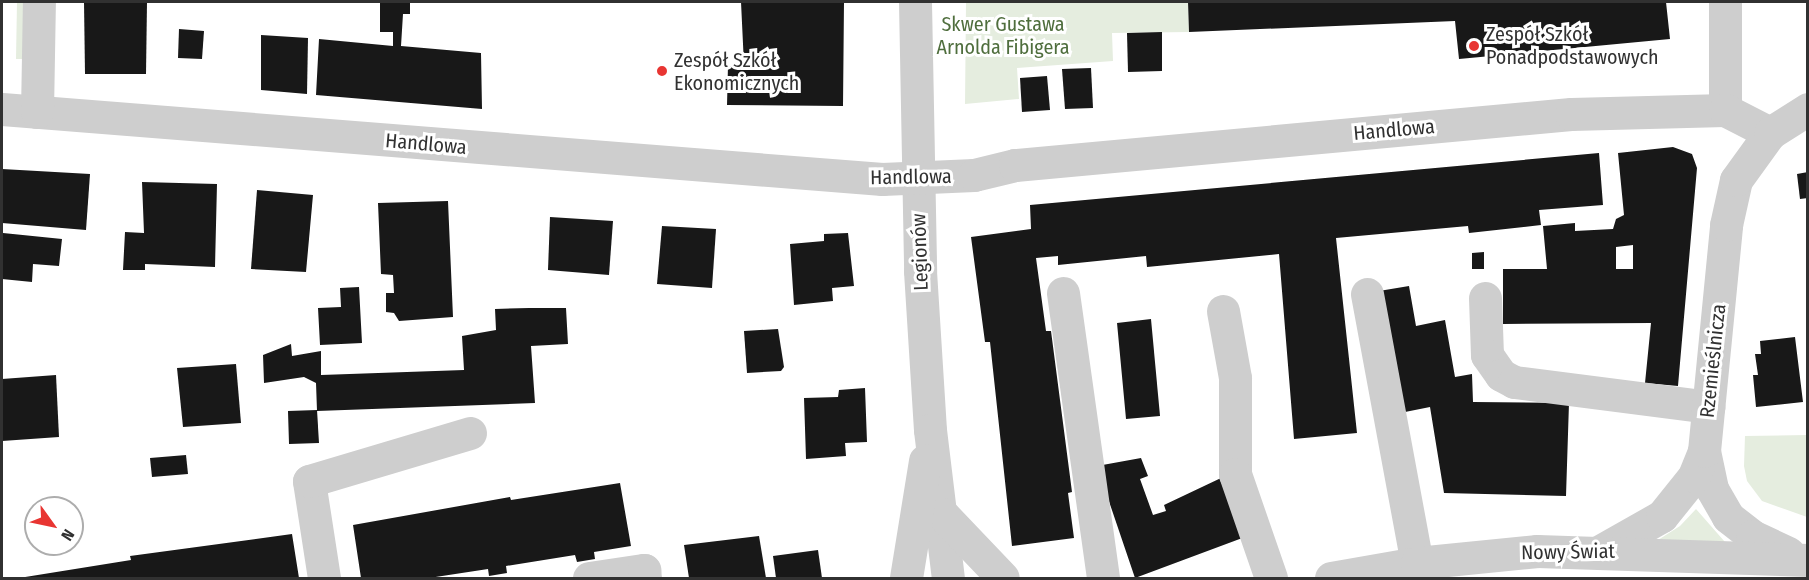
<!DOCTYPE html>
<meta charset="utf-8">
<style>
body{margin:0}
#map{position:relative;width:1809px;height:580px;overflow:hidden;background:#fff;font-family:"Fira Sans Condensed",sans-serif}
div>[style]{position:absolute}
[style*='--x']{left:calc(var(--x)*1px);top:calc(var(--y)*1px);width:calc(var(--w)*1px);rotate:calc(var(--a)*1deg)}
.green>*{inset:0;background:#e5eddf}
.building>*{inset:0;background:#181818}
.minor>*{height:33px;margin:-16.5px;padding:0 16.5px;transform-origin:16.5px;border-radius:16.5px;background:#cecece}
.dots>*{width:16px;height:16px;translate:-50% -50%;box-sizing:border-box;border:3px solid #fff;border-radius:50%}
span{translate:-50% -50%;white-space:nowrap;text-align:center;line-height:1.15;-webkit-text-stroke:6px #fff;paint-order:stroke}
.park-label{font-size:20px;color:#4f6e3d}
.poi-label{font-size:20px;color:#313131}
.left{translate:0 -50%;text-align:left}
.street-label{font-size:20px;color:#313131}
.frame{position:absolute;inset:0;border:3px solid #313131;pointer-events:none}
.north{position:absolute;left:24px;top:496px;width:60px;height:60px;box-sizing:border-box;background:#fff;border:2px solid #adadad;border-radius:50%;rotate:123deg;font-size:16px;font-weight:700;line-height:24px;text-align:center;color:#313131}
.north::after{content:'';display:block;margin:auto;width:21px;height:27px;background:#e83532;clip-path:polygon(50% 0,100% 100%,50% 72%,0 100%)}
</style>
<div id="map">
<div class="green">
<i style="clip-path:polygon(17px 2px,25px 2px,24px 59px,16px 59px)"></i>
<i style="clip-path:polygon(966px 2px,1188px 2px,1189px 32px,1112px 33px,1113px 61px,1017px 68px,1019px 99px,965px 104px)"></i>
<i style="clip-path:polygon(1807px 435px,1808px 435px,1807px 517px,1762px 501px,1747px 481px,1744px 466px,1745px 436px)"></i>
<i style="clip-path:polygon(1696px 509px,1725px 542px,1658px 540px,1680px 526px)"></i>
</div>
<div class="building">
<i style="clip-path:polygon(84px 2px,147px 2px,146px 74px,85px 74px)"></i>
<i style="clip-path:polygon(380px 2px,410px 2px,410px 14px,403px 14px,401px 46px,481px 53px,482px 109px,316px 95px,319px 39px,393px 46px,393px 32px,380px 32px)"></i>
<i style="clip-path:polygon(741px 2px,844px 2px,843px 106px,727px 105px,728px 65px,744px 65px)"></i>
<i style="clip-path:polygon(1188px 2px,1666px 2px,1670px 39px,1459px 59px,1455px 21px,1189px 32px)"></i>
<i style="clip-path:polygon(179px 29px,204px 31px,202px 59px,178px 58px)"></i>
<i style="clip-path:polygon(1162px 32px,1162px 71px,1128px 72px,1127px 33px)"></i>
<i style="clip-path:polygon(261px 35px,308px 38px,307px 94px,261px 90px)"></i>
<i style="clip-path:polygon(1091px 68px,1093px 108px,1065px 109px,1062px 69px)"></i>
<i style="clip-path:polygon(1047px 76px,1050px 110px,1022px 112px,1020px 78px)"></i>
<i style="clip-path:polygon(evenodd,1673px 147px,1692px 154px,1697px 168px,1678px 386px,1645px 383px,1651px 323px,1503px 324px,1503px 269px,1547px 269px,1543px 226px,1575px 223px,1575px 231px,1613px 229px,1616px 219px,1624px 215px,1618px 153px,1673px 147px,1633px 245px,1633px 269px,1616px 269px,1616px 247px,1633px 245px)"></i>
<i style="clip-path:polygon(1599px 153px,1603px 205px,1539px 210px,1541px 225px,1469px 233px,1468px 226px,1336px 238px,1357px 433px,1294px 439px,1279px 254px,1147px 267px,1146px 256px,1058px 265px,1058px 256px,1036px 258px,1046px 331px,1051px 331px,1072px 492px,1068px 493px,1074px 538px,1012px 546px,990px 342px,985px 342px,971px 237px,1031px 229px,1030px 205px)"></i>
<i style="clip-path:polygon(2px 169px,90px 174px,86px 230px,2px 223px)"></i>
<i style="clip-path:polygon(1808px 172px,1808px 198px,1800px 199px,1797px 174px)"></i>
<i style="clip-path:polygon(142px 182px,217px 184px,215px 267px,145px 264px,145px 270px,123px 270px,125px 232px,144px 233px)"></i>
<i style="clip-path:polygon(257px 190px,313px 195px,306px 272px,251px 269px)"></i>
<i style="clip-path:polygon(448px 201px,453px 317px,399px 321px,394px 313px,386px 312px,386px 293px,394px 293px,393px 275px,381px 274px,378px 203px)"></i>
<i style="clip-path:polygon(550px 217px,613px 221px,609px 275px,548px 270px)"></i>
<i style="clip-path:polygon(662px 226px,716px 229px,712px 288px,657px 284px)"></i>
<i style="clip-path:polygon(3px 233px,62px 239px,59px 266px,33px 264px,32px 282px,2px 279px)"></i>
<i style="clip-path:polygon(848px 233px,854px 286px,832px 288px,833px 301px,794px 305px,790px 244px,824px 241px,824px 234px)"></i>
<i style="clip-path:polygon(1484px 252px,1484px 269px,1472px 269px,1472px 253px)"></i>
<i style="clip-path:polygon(1409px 286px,1416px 326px,1445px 320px,1455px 377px,1472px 374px,1473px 402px,1569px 403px,1566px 496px,1444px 493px,1430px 407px,1400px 413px,1379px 291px)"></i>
<i style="clip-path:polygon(359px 287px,362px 343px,320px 345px,318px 308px,341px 307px,340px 288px)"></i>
<i style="clip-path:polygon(529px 308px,566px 308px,568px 344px,531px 346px,535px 403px,317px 411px,316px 383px,304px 377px,264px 383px,263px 355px,291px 344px,292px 356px,321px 351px,321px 375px,464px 370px,462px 336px,496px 330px,495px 309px)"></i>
<i style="clip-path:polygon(1151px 319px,1160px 416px,1126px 419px,1117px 323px)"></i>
<i style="clip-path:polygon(778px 329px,784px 367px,781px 371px,747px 373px,744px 331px)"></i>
<i style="clip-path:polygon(1795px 337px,1803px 402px,1756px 407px,1753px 375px,1758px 375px,1755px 354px,1761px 354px,1760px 341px)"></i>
<i style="clip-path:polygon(236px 364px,241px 423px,183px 427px,177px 368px)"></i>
<i style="clip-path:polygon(56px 375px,59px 437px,2px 441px,2px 379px)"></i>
<i style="clip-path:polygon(865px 388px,867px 442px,845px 443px,846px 456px,806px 459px,804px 398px,838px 397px,839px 390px)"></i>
<i style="clip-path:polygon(317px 410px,319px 443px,289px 444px,288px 411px)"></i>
<i style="clip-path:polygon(186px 455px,188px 474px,152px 477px,150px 458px)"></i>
<i style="clip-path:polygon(1141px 458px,1148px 476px,1140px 479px,1153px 515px,1166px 511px,1164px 505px,1221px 478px,1245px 537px,1135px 578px,1097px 466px)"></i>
<i style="clip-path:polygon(620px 483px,631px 546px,594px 552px,595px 559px,577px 562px,575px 555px,506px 566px,507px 573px,489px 576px,488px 569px,429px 578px,361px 578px,353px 525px,510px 497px,511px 500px)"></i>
<i style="clip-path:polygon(292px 534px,299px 578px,19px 578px,131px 560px,130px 556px)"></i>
<i style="clip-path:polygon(759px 536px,766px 578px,689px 578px,684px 545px)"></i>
<i style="clip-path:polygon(818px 550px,822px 578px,776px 578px,773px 556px)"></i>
</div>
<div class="minor">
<i style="--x:915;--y:2;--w:269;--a:88.9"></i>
<i style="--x:920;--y:271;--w:159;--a:86.4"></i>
<i style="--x:930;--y:430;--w:149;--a:83.1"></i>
<i style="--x:1725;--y:2;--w:108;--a:90"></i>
<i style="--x:2;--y:109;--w:883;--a:4.55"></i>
<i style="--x:882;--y:179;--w:92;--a:-2.5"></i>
<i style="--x:974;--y:175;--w:42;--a:-13.7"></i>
<i style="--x:1015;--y:165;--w:558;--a:-5.24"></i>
<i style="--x:1571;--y:114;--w:154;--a:-1.5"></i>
<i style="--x:1725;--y:110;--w:51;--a:27.1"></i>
<i style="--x:37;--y:112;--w:110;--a:-89"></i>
<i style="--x:1063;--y:293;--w:288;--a:82"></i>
<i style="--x:1367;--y:294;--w:274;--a:79.5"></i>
<i style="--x:1485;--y:298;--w:57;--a:88"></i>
<i style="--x:1487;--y:355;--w:24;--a:55"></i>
<i style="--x:1501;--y:375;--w:15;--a:28"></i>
<i style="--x:1514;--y:382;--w:196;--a:7.3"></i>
<i style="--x:1223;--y:311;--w:68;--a:79.8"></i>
<i style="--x:1235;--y:378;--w:96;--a:90"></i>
<i style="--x:1235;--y:474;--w:110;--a:70.9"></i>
<i style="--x:1704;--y:451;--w:39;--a:78"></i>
<i style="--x:1712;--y:489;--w:32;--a:60"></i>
<i style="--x:1728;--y:517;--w:31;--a:38"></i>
<i style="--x:1752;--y:536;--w:40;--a:25"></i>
<i style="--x:942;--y:514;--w:88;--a:46.4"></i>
<i style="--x:1600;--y:551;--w:71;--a:-29.4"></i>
<i style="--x:1662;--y:516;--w:51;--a:-51.3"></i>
<i style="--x:1694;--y:476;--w:27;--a:-68"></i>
<i style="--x:1704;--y:451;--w:227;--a:-84.4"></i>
<i style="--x:1726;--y:225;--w:46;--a:-77.5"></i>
<i style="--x:1736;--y:180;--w:58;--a:-54.1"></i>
<i style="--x:1770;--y:133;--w:45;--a:-32.3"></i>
<i style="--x:324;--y:578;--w:98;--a:-98.8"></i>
<i style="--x:309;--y:481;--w:168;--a:-16.6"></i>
<i style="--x:589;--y:578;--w:56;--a:-8.3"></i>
<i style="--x:644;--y:570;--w:8;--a:83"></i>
<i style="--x:906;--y:578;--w:119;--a:-80.8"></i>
<i style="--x:1331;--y:578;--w:87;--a:-9.9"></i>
<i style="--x:1417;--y:563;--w:121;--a:-5.7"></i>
<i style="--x:1537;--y:551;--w:271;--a:1.9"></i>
</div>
<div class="dots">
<i style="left:1474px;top:46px;background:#e83532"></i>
<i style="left:662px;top:71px;background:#e83532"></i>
</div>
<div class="park-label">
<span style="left:1003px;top:36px">Skwer Gustawa<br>Arnolda Fibigera</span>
</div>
<div class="poi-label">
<span class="left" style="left:1486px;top:46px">Zespół Szkół<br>Ponadpodstawowych</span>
<span class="left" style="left:674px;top:72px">Zespół Szkół<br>Ekonomicznych</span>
</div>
<div class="street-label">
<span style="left:1394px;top:130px;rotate:-5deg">Handlowa</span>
<span style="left:426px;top:144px;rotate:5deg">Handlowa</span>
<span style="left:911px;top:177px;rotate:-1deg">Handlowa</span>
<span style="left:920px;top:252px;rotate:-92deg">Legionów</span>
<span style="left:1713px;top:361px;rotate:-84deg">Rzemieślnicza</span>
<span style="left:1568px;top:552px;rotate:-1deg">Nowy Świat</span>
</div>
<div class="frame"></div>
<div class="north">N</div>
</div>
